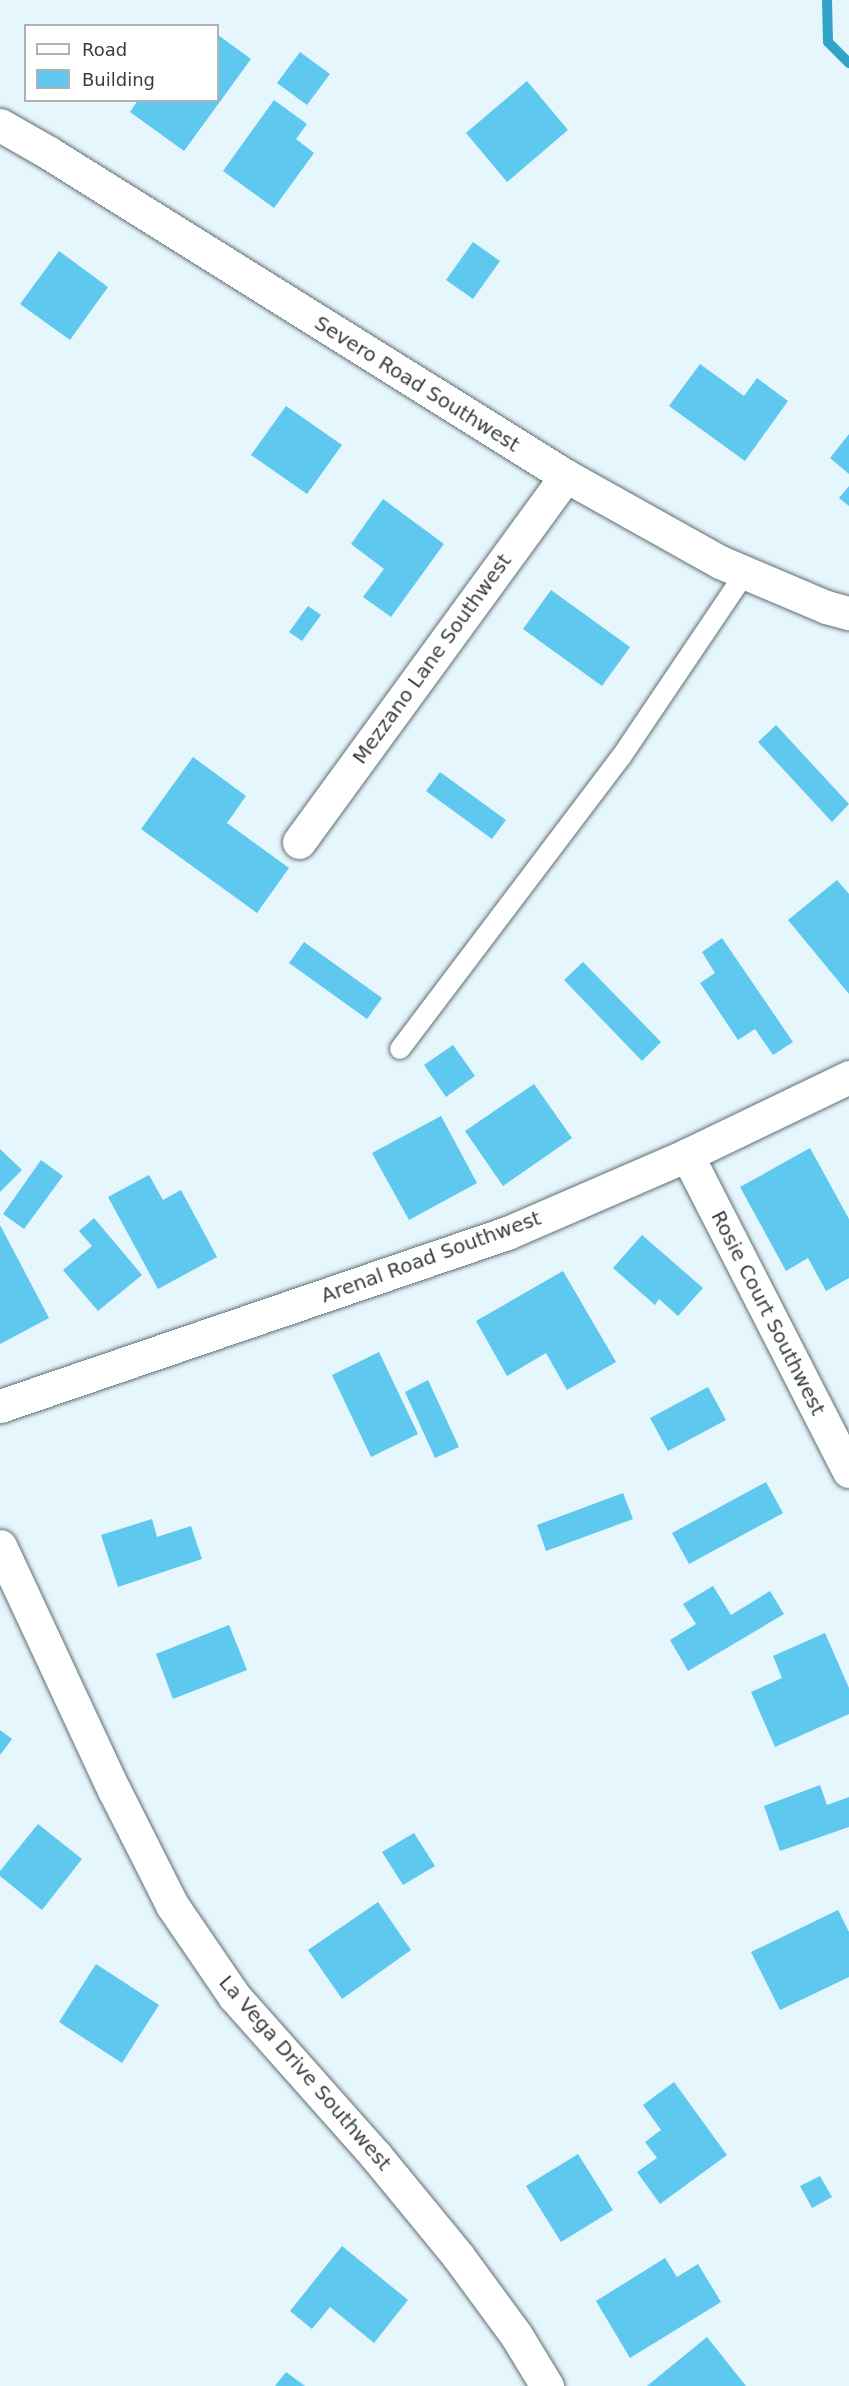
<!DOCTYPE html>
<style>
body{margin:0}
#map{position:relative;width:849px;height:2386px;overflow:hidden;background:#e6f6fd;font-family:"DejaVu Sans",sans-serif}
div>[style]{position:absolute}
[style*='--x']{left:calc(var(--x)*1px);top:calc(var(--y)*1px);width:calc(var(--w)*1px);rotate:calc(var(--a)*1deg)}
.stream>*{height:10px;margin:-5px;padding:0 5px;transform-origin:5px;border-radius:5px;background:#32a3c7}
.building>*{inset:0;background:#5ec8ee}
.roads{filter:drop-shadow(0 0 2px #606e74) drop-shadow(0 0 2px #606e74)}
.service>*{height:20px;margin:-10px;padding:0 10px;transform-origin:10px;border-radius:10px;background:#fff}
.minor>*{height:33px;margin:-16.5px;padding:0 16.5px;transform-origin:16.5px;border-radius:16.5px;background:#fff}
.tertiary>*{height:33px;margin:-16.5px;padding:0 16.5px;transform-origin:16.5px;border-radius:16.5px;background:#fff}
span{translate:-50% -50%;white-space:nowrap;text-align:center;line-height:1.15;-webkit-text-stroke:4.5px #fff;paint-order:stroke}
.street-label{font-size:20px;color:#373e40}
.legend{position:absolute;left:24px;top:24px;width:195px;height:78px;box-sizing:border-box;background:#fff;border:2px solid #afb2b3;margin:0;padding:8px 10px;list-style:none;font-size:18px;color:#373e40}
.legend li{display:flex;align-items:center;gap:12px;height:30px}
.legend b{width:30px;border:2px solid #afb2b3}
</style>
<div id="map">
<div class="stream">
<i style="--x:827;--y:0;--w:42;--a:88.6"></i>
<i style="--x:828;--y:42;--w:30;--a:45"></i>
</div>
<div class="building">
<i style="clip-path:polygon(218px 35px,251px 59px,184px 151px,130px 112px,138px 100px,218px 100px)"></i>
<i style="clip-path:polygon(300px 52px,330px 74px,307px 105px,277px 83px)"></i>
<i style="clip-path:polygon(527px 81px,568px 130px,507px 182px,466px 133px)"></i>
<i style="clip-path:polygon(274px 100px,307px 124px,296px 139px,314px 153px,274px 208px,223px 171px)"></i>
<i style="clip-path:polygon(473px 242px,500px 261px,473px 299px,446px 280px)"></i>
<i style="clip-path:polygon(59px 251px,108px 287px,70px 340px,20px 304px)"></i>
<i style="clip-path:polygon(700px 364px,744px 396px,757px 378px,788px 401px,745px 461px,669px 406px)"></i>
<i style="clip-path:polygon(286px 406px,342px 445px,307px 494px,251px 455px)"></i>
<i style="clip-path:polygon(849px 434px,849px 474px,830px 458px)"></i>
<i style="clip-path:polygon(849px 486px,849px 506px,839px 498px)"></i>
<i style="clip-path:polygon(383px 499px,444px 544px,391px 617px,363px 597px,384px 569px,351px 544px)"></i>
<i style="clip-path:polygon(551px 590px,630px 647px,602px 686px,523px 629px)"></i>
<i style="clip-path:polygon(308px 606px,321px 615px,302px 641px,289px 632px)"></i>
<i style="clip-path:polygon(776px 725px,849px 804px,832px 822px,758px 742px)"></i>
<i style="clip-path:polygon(193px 757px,246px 796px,227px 823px,289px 868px,257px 913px,141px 829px)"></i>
<i style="clip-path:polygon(440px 772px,506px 820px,492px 839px,426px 791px)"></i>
<i style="clip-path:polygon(837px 880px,849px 894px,849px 994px,788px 920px)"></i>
<i style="clip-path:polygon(722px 938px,793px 1042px,773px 1055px,755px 1029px,738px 1040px,700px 983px,715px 973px,702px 952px)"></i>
<i style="clip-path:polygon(304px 942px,382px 998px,367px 1019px,289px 963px)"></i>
<i style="clip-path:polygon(583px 962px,661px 1042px,642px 1061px,564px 980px)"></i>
<i style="clip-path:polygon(453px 1045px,475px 1076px,446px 1097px,424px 1065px)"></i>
<i style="clip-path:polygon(534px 1084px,572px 1138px,503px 1186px,465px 1131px)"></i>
<i style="clip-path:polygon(441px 1116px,477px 1183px,409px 1220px,372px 1153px)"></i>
<i style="clip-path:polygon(810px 1148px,849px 1219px,849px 1278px,826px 1291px,808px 1258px,786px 1271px,740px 1187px)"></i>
<i style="clip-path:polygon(0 1149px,22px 1170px,0 1192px)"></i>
<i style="clip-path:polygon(41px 1160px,63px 1176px,24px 1229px,3px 1214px)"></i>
<i style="clip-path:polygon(149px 1175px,163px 1200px,181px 1190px,217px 1257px,158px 1289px,108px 1197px)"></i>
<i style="clip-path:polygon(94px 1218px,142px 1275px,98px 1311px,63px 1270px,92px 1246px,79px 1231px)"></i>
<i style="clip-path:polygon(0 1225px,49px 1318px,0 1344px)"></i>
<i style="clip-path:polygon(642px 1235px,703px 1288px,678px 1316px,659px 1299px,655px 1305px,613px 1268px)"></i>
<i style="clip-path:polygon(563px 1271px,616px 1362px,567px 1390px,546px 1353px,507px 1376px,476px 1321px)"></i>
<i style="clip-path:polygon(379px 1352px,418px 1434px,371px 1457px,332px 1375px)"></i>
<i style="clip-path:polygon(428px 1380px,459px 1447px,435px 1458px,405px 1392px)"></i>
<i style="clip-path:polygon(708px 1387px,726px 1420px,668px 1451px,650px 1418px)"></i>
<i style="clip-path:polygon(766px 1482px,783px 1513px,689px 1564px,672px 1533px)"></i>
<i style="clip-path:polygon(623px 1493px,633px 1519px,546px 1551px,537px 1525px)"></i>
<i style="clip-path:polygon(152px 1519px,157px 1537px,191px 1526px,202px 1559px,118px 1587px,101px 1535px)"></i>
<i style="clip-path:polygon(713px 1586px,731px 1615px,770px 1591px,784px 1614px,688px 1671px,670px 1640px,696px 1624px,683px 1604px)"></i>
<i style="clip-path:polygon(229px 1625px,247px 1670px,173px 1699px,156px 1654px)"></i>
<i style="clip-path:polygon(825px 1633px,849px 1688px,849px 1714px,775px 1747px,751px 1692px,782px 1678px,773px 1656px)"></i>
<i style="clip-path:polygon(0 1730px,12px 1739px,0 1755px)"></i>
<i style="clip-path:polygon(820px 1785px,827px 1805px,849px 1797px,849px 1827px,780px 1851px,764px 1806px)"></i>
<i style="clip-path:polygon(38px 1824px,82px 1859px,42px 1910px,0 1876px,0 1871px)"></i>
<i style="clip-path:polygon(414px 1833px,435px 1866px,403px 1885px,382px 1852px)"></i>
<i style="clip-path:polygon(378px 1902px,411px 1950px,342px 1999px,308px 1950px)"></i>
<i style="clip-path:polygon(838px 1910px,849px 1932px,849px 1977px,780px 2010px,751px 1952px)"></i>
<i style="clip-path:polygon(96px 1964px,159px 2005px,122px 2063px,59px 2022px)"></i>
<i style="clip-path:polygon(674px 2082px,727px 2155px,660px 2204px,637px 2172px,657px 2158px,645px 2142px,661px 2130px,643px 2105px)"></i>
<i style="clip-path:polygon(578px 2154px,613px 2210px,561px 2242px,526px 2186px)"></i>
<i style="clip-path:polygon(820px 2176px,832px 2197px,812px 2208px,800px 2186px)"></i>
<i style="clip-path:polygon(342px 2246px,408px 2300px,374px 2343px,330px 2307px,312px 2329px,290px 2311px)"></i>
<i style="clip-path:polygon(665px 2258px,677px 2277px,698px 2264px,721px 2302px,630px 2358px,596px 2301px)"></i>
<i style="clip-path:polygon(707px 2337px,746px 2386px,647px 2386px)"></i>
<i style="clip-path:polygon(286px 2372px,305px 2386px,275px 2386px)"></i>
</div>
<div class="roads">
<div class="service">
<i style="--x:400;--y:1049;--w:366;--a:-52.9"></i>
<i style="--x:621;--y:757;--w:222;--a:-56"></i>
</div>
<div class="minor">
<i style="--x:0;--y:125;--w:56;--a:29.7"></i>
<i style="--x:49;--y:153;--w:610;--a:32"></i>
<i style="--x:566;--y:476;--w:176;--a:29.2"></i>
<i style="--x:720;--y:562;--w:115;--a:23"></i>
<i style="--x:826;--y:607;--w:24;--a:15"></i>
<i style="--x:299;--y:842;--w:453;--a:-53.9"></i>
<i style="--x:687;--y:1155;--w:355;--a:62.9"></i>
<i style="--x:0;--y:1546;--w:269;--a:65"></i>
<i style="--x:114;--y:1790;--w:129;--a:63.2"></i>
<i style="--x:172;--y:1905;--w:110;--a:55.7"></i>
<i style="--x:234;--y:1996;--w:214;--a:48.4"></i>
<i style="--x:376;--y:2156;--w:129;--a:50.6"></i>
<i style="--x:458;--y:2256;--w:98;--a:53.7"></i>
<i style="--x:516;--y:2335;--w:60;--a:58.7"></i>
</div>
<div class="tertiary">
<i style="--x:0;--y:1406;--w:536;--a:-18.84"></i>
<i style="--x:507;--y:1233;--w:196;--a:-23.4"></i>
<i style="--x:687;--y:1155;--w:180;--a:-25.7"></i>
</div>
</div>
<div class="street-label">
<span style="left:417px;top:384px;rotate:32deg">Severo Road Southwest</span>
<span style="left:432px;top:659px;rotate:-54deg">Mezzano Lane Southwest</span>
<span style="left:431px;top:1257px;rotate:-20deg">Arenal Road Southwest</span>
<span style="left:768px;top:1313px;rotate:63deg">Rosie Court Southwest</span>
<span style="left:305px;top:2073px;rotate:49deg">La Vega Drive Southwest</span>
</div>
<ul class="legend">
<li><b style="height:8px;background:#fff"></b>Road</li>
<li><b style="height:16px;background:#5ec8ee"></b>Building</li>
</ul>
</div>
